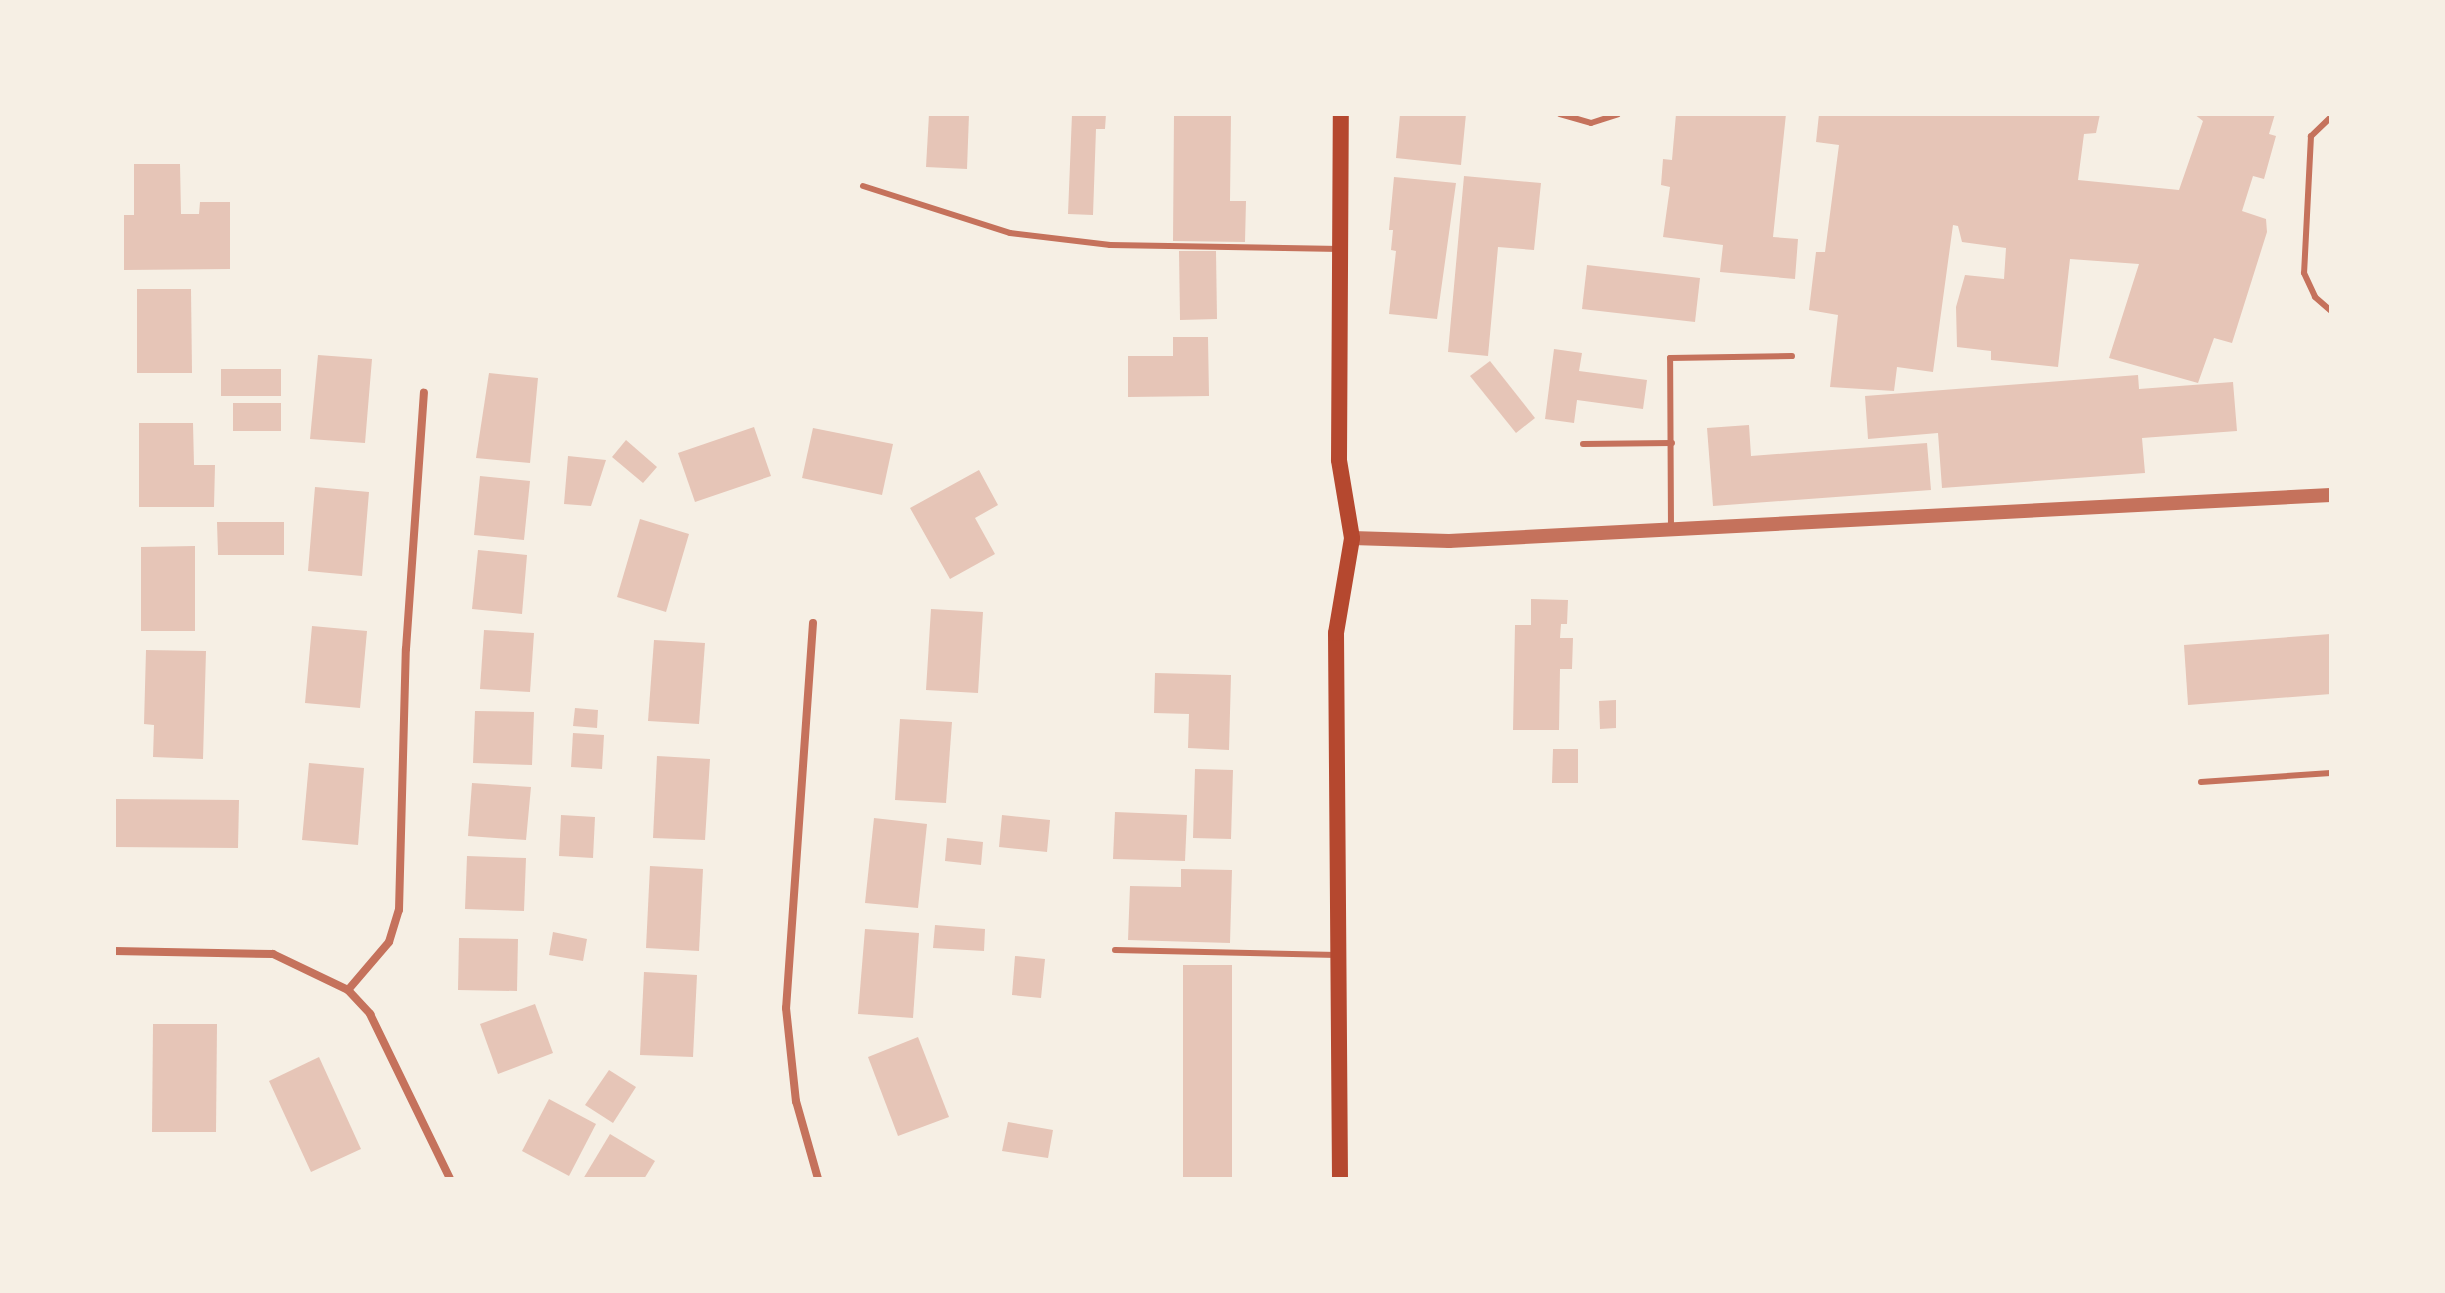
<!DOCTYPE html>
<style>
body{margin:0}
#map{position:relative;width:2445px;height:1293px;overflow:hidden;background:#f6efe4;font-family:Helvetica,sans-serif}
div>[style]{position:absolute}
[style*='--x']{left:calc(var(--x)*1px);top:calc(var(--y)*1px);width:calc(var(--w)*1px);rotate:calc(var(--a)*1deg)}
.building>*{inset:0;background:#e6c5b7}
.service>*{height:6px;margin:-3px;padding:0 3px;transform-origin:3px;border-radius:3px;background:#c5725c}
.minor>*{height:8px;margin:-4px;padding:0 4px;transform-origin:4px;border-radius:4px;background:#c5725c}
.tertiary>*{height:14px;margin:-7px;padding:0 7px;transform-origin:7px;border-radius:7px;background:#c5725c}
.secondary>*{height:16px;margin:-8px;padding:0 8px;transform-origin:8px;border-radius:8px;background:#b5482f}
span{translate:-50% -50%;white-space:nowrap;text-align:center;line-height:1.15;-webkit-text-stroke:8px #f6efe4;paint-order:stroke}
.frame{position:absolute;inset:0;border:116px solid #f6efe4;pointer-events:none}
</style>
<div id="map">
<div class="building">
<i style="clip-path:polygon(929px 114px,969px 114px,967px 169px,926px 167px)"></i>
<i style="clip-path:polygon(1072px 114px,1106px 114px,1105px 129px,1096px 129px,1093px 215px,1068px 214px)"></i>
<i style="clip-path:polygon(1174px 114px,1231px 114px,1230px 201px,1246px 201px,1245px 242px,1173px 241px)"></i>
<i style="clip-path:polygon(1400px 114px,1466px 114px,1461px 165px,1396px 158px)"></i>
<i style="clip-path:polygon(1676px 114px,1786px 114px,1773px 237px,1798px 239px,1795px 279px,1720px 272px,1723px 245px,1663px 237px,1670px 187px,1661px 185px,1663px 159px,1672px 160px)"></i>
<i style="clip-path:polygon(1819px 114px,2100px 114px,2096px 133px,2084px 134px,2078px 180px,2179px 190px,2203px 121px,2194px 114px,2275px 114px,2269px 134px,2276px 136px,2264px 179px,2253px 176px,2242px 211px,2266px 219px,2267px 232px,2232px 343px,2214px 338px,2198px 383px,2109px 358px,2139px 264px,2070px 259px,2058px 367px,1991px 360px,1991px 351px,1957px 347px,1956px 307px,1965px 275px,2004px 279px,2006px 248px,1962px 242px,1958px 226px,1953px 225px,1933px 372px,1897px 367px,1894px 391px,1830px 387px,1838px 315px,1809px 310px,1816px 252px,1825px 252px,1839px 145px,1816px 142px)"></i>
<i style="clip-path:polygon(134px 164px,180px 164px,181px 214px,199px 214px,200px 202px,230px 202px,230px 269px,124px 270px,124px 215px,134px 215px)"></i>
<i style="clip-path:polygon(1464px 176px,1541px 183px,1534px 250px,1498px 247px,1488px 356px,1448px 352px)"></i>
<i style="clip-path:polygon(1394px 177px,1456px 183px,1437px 319px,1389px 314px,1396px 251px,1391px 250px,1393px 230px,1389px 230px)"></i>
<i style="clip-path:polygon(1179px 251px,1216px 251px,1217px 319px,1180px 320px)"></i>
<i style="clip-path:polygon(1587px 265px,1700px 278px,1695px 322px,1582px 309px)"></i>
<i style="clip-path:polygon(137px 289px,191px 289px,192px 373px,137px 373px)"></i>
<i style="clip-path:polygon(1173px 337px,1208px 337px,1209px 396px,1128px 397px,1128px 356px,1173px 356px)"></i>
<i style="clip-path:polygon(1554px 349px,1582px 353px,1579px 371px,1647px 380px,1643px 409px,1577px 400px,1574px 423px,1545px 419px)"></i>
<i style="clip-path:polygon(318px 355px,372px 359px,365px 443px,310px 439px)"></i>
<i style="clip-path:polygon(1490px 361px,1535px 418px,1516px 433px,1470px 376px)"></i>
<i style="clip-path:polygon(221px 369px,281px 369px,281px 396px,221px 396px)"></i>
<i style="clip-path:polygon(489px 373px,538px 378px,530px 463px,476px 458px)"></i>
<i style="clip-path:polygon(2138px 375px,2139px 389px,2233px 382px,2237px 431px,2142px 438px,2145px 473px,1942px 488px,1938px 433px,1868px 439px,1865px 396px)"></i>
<i style="clip-path:polygon(233px 403px,281px 403px,281px 431px,233px 431px)"></i>
<i style="clip-path:polygon(139px 423px,193px 423px,194px 465px,215px 465px,214px 507px,139px 507px)"></i>
<i style="clip-path:polygon(1749px 425px,1751px 456px,1927px 443px,1931px 490px,1713px 506px,1707px 428px)"></i>
<i style="clip-path:polygon(754px 427px,771px 476px,695px 502px,678px 453px)"></i>
<i style="clip-path:polygon(813px 428px,893px 444px,882px 495px,802px 478px)"></i>
<i style="clip-path:polygon(626px 440px,657px 467px,643px 483px,612px 457px)"></i>
<i style="clip-path:polygon(568px 456px,606px 460px,591px 506px,564px 504px)"></i>
<i style="clip-path:polygon(979px 470px,998px 505px,975px 518px,995px 554px,950px 579px,910px 508px)"></i>
<i style="clip-path:polygon(480px 476px,530px 481px,524px 540px,474px 535px)"></i>
<i style="clip-path:polygon(315px 487px,369px 492px,362px 576px,308px 571px)"></i>
<i style="clip-path:polygon(640px 519px,689px 534px,666px 612px,617px 597px)"></i>
<i style="clip-path:polygon(217px 522px,284px 522px,284px 555px,218px 555px)"></i>
<i style="clip-path:polygon(195px 546px,195px 631px,141px 631px,141px 547px)"></i>
<i style="clip-path:polygon(478px 550px,527px 555px,522px 614px,472px 609px)"></i>
<i style="clip-path:polygon(1531px 599px,1568px 600px,1567px 624px,1561px 624px,1560px 638px,1573px 638px,1572px 669px,1560px 669px,1559px 730px,1513px 730px,1515px 625px,1531px 625px)"></i>
<i style="clip-path:polygon(931px 609px,983px 612px,978px 693px,926px 690px)"></i>
<i style="clip-path:polygon(312px 626px,367px 631px,360px 708px,305px 703px)"></i>
<i style="clip-path:polygon(484px 630px,534px 633px,530px 692px,480px 689px)"></i>
<i style="clip-path:polygon(2331px 634px,2331px 694px,2188px 705px,2184px 645px)"></i>
<i style="clip-path:polygon(654px 640px,705px 643px,699px 724px,648px 721px)"></i>
<i style="clip-path:polygon(146px 650px,206px 651px,203px 759px,153px 757px,154px 725px,144px 724px)"></i>
<i style="clip-path:polygon(1155px 673px,1231px 675px,1229px 750px,1188px 748px,1189px 714px,1154px 713px)"></i>
<i style="clip-path:polygon(1616px 700px,1616px 728px,1600px 729px,1599px 701px)"></i>
<i style="clip-path:polygon(575px 708px,598px 710px,597px 728px,573px 726px)"></i>
<i style="clip-path:polygon(475px 711px,534px 712px,532px 765px,473px 763px)"></i>
<i style="clip-path:polygon(900px 719px,952px 722px,946px 803px,895px 800px)"></i>
<i style="clip-path:polygon(573px 733px,604px 735px,602px 769px,571px 767px)"></i>
<i style="clip-path:polygon(1553px 749px,1578px 749px,1578px 783px,1552px 783px)"></i>
<i style="clip-path:polygon(657px 756px,710px 759px,705px 840px,653px 838px)"></i>
<i style="clip-path:polygon(309px 763px,364px 768px,358px 845px,302px 840px)"></i>
<i style="clip-path:polygon(1195px 769px,1233px 770px,1231px 839px,1193px 838px)"></i>
<i style="clip-path:polygon(472px 783px,531px 787px,526px 840px,468px 836px)"></i>
<i style="clip-path:polygon(114px 799px,239px 800px,238px 848px,114px 847px)"></i>
<i style="clip-path:polygon(1115px 812px,1187px 815px,1185px 861px,1113px 859px)"></i>
<i style="clip-path:polygon(561px 815px,595px 817px,593px 858px,559px 856px)"></i>
<i style="clip-path:polygon(1002px 815px,1050px 820px,1047px 852px,999px 847px)"></i>
<i style="clip-path:polygon(874px 818px,927px 824px,918px 908px,865px 903px)"></i>
<i style="clip-path:polygon(947px 838px,983px 842px,981px 865px,945px 861px)"></i>
<i style="clip-path:polygon(467px 856px,526px 858px,524px 911px,465px 909px)"></i>
<i style="clip-path:polygon(650px 866px,703px 869px,699px 951px,646px 948px)"></i>
<i style="clip-path:polygon(1181px 869px,1232px 870px,1230px 943px,1128px 940px,1130px 886px,1181px 887px)"></i>
<i style="clip-path:polygon(935px 925px,985px 929px,984px 951px,933px 948px)"></i>
<i style="clip-path:polygon(865px 929px,919px 933px,913px 1018px,858px 1014px)"></i>
<i style="clip-path:polygon(553px 932px,587px 939px,583px 961px,549px 955px)"></i>
<i style="clip-path:polygon(459px 938px,518px 939px,517px 991px,458px 990px)"></i>
<i style="clip-path:polygon(1015px 956px,1045px 959px,1041px 998px,1012px 995px)"></i>
<i style="clip-path:polygon(1183px 965px,1232px 965px,1232px 1179px,1183px 1179px)"></i>
<i style="clip-path:polygon(644px 972px,697px 975px,693px 1057px,640px 1055px)"></i>
<i style="clip-path:polygon(535px 1004px,553px 1053px,498px 1074px,480px 1024px)"></i>
<i style="clip-path:polygon(153px 1024px,217px 1024px,216px 1132px,152px 1132px)"></i>
<i style="clip-path:polygon(918px 1037px,949px 1117px,898px 1136px,868px 1057px)"></i>
<i style="clip-path:polygon(319px 1057px,361px 1149px,311px 1172px,269px 1081px)"></i>
<i style="clip-path:polygon(609px 1070px,636px 1087px,613px 1123px,585px 1105px)"></i>
<i style="clip-path:polygon(549px 1099px,596px 1124px,569px 1176px,522px 1151px)"></i>
<i style="clip-path:polygon(1008px 1122px,1053px 1130px,1048px 1158px,1002px 1151px)"></i>
<i style="clip-path:polygon(610px 1134px,655px 1161px,644px 1179px,583px 1179px)"></i>
</div>
<div class="service">
<i style="--x:1560;--y:114;--w:32;--a:16"></i>
<i style="--x:1591;--y:123;--w:28;--a:-18"></i>
<i style="--x:2331;--y:117;--w:28;--a:136"></i>
<i style="--x:2311;--y:136;--w:137;--a:92.9"></i>
<i style="--x:2304;--y:273;--w:26;--a:65"></i>
<i style="--x:2315;--y:297;--w:21;--a:41"></i>
<i style="--x:863;--y:186;--w:154;--a:17.7"></i>
<i style="--x:1010;--y:233;--w:101;--a:6.8"></i>
<i style="--x:1110;--y:245;--w:230;--a:1"></i>
<i style="--x:1583;--y:444;--w:89;--a:-0.6"></i>
<i style="--x:1671;--y:529;--w:171;--a:-90.3"></i>
<i style="--x:1670;--y:358;--w:122;--a:-0.9"></i>
<i style="--x:2201;--y:782;--w:130;--a:-4"></i>
<i style="--x:1115;--y:950;--w:222;--a:1.3"></i>
</div>
<div class="minor">
<i style="--x:813;--y:623;--w:386;--a:94"></i>
<i style="--x:786;--y:1008;--w:94;--a:83.9"></i>
<i style="--x:796;--y:1101;--w:81;--a:74.2"></i>
<i style="--x:114;--y:951;--w:159;--a:1.1"></i>
<i style="--x:273;--y:954;--w:83;--a:25.6"></i>
<i style="--x:348;--y:990;--w:33;--a:47"></i>
<i style="--x:370;--y:1014;--w:183;--a:64.1"></i>
<i style="--x:348;--y:990;--w:63;--a:-49.5"></i>
<i style="--x:389;--y:942;--w:34;--a:-73"></i>
<i style="--x:399;--y:910;--w:261;--a:-88.5"></i>
<i style="--x:406;--y:649;--w:257;--a:-86"></i>
</div>
<div class="tertiary">
<i style="--x:1352;--y:538;--w:97;--a:1.8"></i>
<i style="--x:1449;--y:541;--w:883;--a:-2.99"></i>
</div>
<div class="secondary">
<i style="--x:1340;--y:1179;--w:546;--a:-90.42"></i>
<i style="--x:1336;--y:633;--w:96;--a:-80.4"></i>
<i style="--x:1352;--y:538;--w:79;--a:-99.5"></i>
<i style="--x:1339;--y:460;--w:346;--a:-89.7"></i>
</div>
<div class="frame"></div>
</div>
